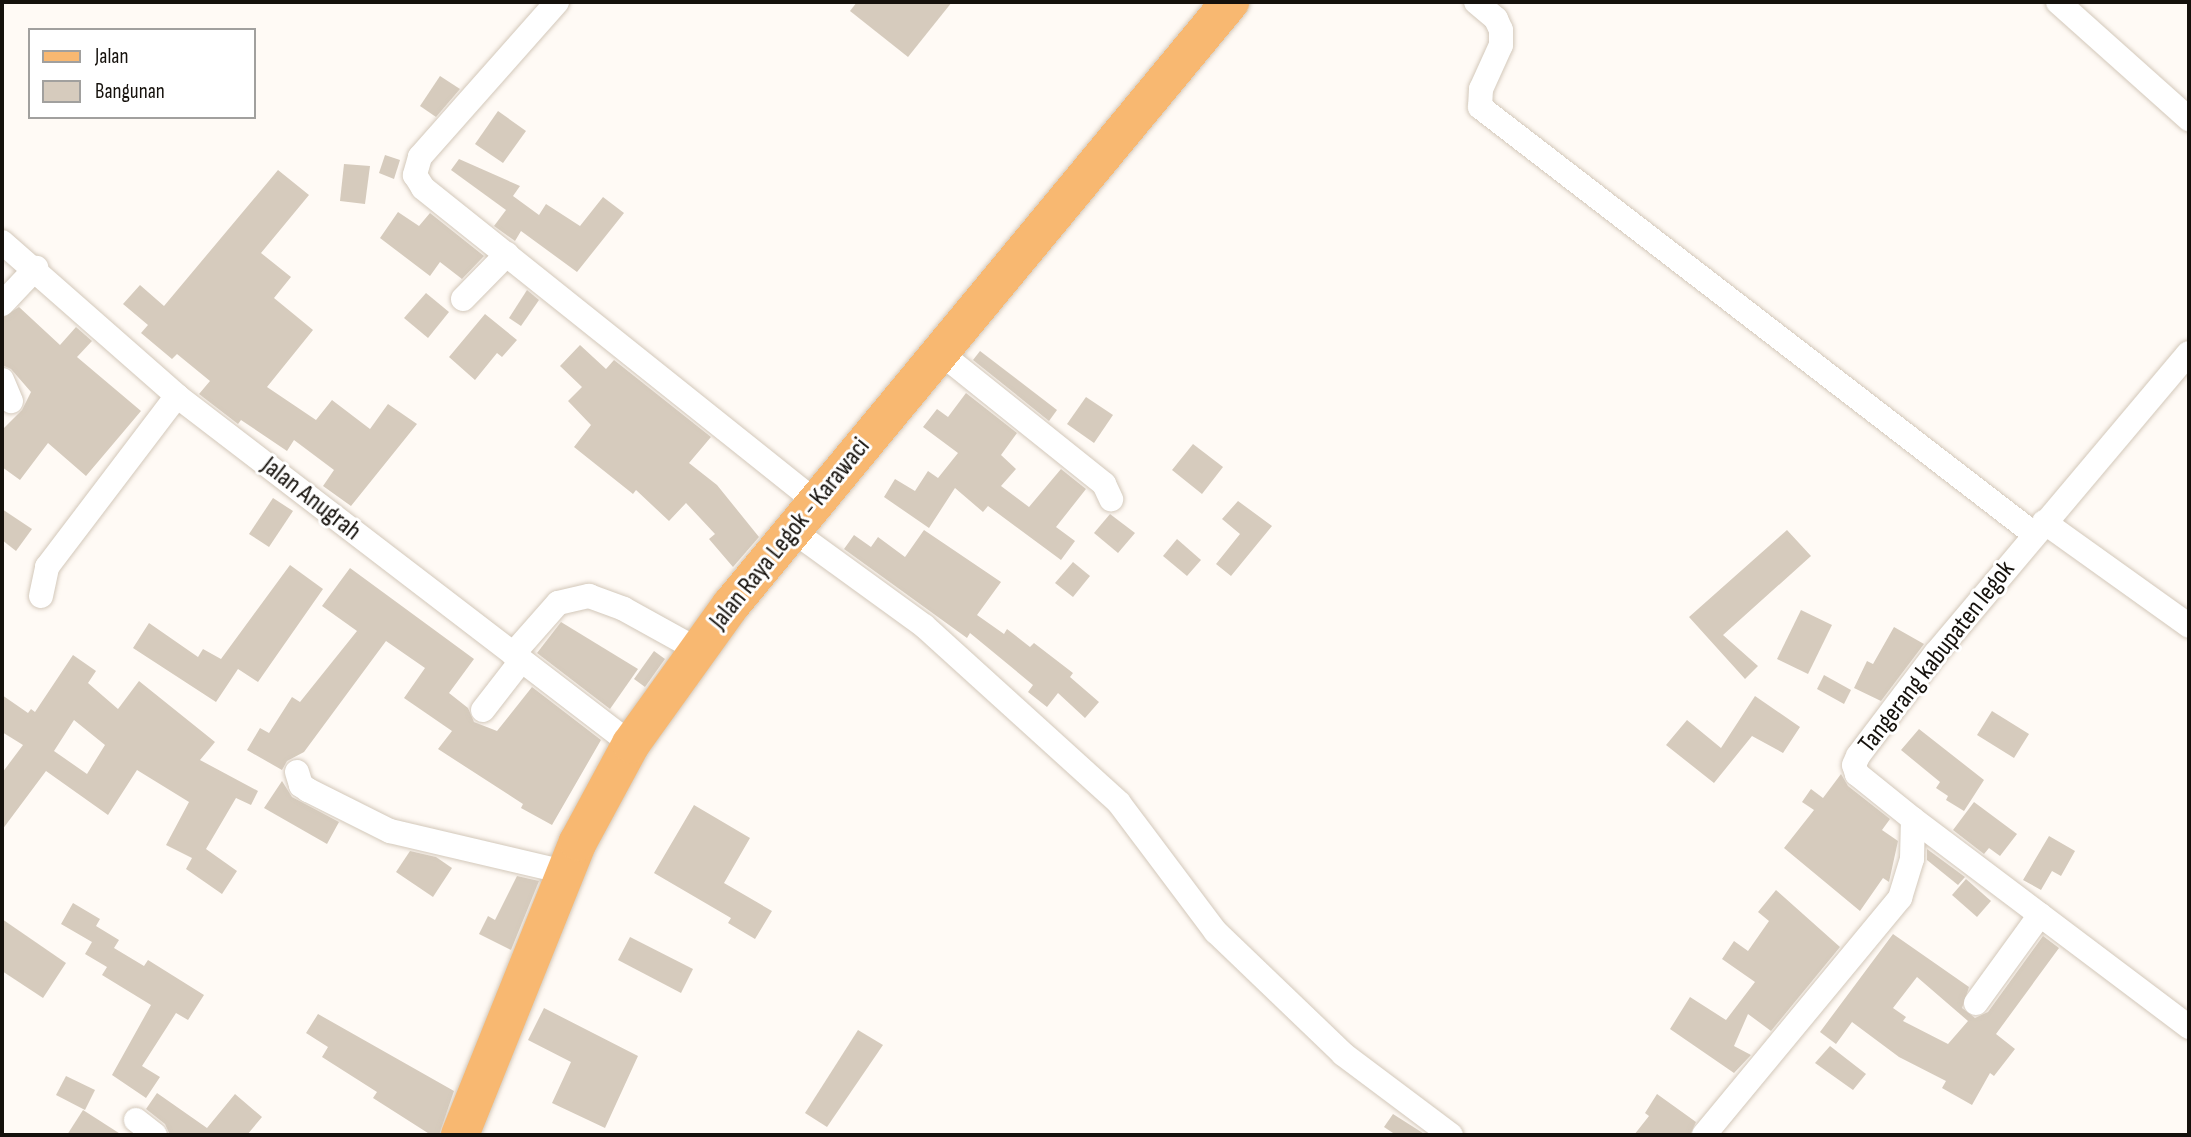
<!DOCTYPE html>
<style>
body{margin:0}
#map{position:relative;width:2191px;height:1137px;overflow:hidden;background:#fffaf5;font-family:"Sofia Sans Condensed",sans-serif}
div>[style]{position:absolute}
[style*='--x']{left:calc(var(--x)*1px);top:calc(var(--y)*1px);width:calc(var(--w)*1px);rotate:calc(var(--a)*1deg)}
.building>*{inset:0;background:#d6cbbd}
.roads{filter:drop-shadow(0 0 2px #d3c8ba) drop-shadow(0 0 2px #d3c8ba)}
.street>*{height:24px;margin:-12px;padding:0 12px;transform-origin:12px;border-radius:12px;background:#fff}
.primary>*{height:38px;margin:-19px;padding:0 19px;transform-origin:19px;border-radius:19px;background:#f8b871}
span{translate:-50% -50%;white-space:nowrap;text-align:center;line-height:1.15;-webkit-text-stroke:6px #fff;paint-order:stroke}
.street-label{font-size:26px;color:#15110c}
.frame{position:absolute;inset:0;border:4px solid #15110c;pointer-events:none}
.legend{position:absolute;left:28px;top:28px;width:228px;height:91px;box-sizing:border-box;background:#fff;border:2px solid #a1a09e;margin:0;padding:9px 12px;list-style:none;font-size:21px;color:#15110c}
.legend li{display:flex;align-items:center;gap:14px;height:35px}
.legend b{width:35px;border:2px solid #a1a09e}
</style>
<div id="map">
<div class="building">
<i style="clip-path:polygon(857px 2px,952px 2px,908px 57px,850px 11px)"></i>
<i style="clip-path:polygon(440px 76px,460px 89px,436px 117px,420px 106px)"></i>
<i style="clip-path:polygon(498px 111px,526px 131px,503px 163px,475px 144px)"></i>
<i style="clip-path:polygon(385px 155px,400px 160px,394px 179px,379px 173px)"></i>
<i style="clip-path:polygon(459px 159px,520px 186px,513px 196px,539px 215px,546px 204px,580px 226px,603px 197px,624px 213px,577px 272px,521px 231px,515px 241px,494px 226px,506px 210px,451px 170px)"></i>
<i style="clip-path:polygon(344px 164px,370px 166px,365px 204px,340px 201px)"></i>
<i style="clip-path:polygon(278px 170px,309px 195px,261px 253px,291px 277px,274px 298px,313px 330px,267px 387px,316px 420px,332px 400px,370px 429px,388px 404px,417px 424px,351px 506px,323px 486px,334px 470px,294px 440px,287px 451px,241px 420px,238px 424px,199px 394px,210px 381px,177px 354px,172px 359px,141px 333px,148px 325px,123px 304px,140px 285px,164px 306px)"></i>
<i style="clip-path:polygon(398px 212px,419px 226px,430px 213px,484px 256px,462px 279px,440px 262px,430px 276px,380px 238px)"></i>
<i style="clip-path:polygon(527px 290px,539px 300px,521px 326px,509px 318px)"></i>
<i style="clip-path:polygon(426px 293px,449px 312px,428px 338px,404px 318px)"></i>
<i style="clip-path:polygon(19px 307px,60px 345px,76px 327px,92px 341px,77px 357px,141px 411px,86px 476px,48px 443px,20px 480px,2px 467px,2px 430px,22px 410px,31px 392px,11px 369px,2px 365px,2px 318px)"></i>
<i style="clip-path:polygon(485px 314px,517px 340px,502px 357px,497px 353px,475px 380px,449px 357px)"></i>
<i style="clip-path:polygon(580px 345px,606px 369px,614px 360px,711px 437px,689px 463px,717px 485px,759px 537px,733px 567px,709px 539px,715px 534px,686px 503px,669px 521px,636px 490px,633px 494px,574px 447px,591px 425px,568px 401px,582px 387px,560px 366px)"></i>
<i style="clip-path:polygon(980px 351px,1057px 410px,1049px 421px,973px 360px)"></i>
<i style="clip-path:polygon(966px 393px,1017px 433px,1001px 455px,1016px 469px,1001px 486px,1029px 507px,1061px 469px,1086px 489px,1056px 527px,1075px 541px,1061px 560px,988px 506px,983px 512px,955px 488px,929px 528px,884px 497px,895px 479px,915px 491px,928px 471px,938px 478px,958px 453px,923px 427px,937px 409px,948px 417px)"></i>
<i style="clip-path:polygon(1086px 397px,1113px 415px,1094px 443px,1067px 424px)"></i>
<i style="clip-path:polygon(1193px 444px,1223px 467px,1202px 494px,1172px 470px)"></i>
<i style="clip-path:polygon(273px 498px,293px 511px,269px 547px,249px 534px)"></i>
<i style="clip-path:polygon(1238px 501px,1272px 526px,1231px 576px,1216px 564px,1240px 534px,1222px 519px)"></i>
<i style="clip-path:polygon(2px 509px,32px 529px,16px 551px,2px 540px)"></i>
<i style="clip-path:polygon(1110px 514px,1135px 533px,1118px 553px,1094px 533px)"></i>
<i style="clip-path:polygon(924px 530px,1001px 582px,977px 615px,1004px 634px,1007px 629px,1030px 647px,1034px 643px,1073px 673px,1070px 677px,1099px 702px,1085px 718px,1058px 693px,1047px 707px,1028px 692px,1033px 685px,970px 633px,967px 638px,844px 549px,854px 535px,871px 547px,878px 537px,905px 557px)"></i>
<i style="clip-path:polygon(1787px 530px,1811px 556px,1723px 635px,1758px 666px,1745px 679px,1689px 617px)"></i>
<i style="clip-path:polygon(1177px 539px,1201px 560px,1187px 576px,1163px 556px)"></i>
<i style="clip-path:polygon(1073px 562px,1090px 576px,1073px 597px,1055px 583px)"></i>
<i style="clip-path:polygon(290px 565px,323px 589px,258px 682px,238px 669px,216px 702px,133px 648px,149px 623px,198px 657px,203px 649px,221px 659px)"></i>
<i style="clip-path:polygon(350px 568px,474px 659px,449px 693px,468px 708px,474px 722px,497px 731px,532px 687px,601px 740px,552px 825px,521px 808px,523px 804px,438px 749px,452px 731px,404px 698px,425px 668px,386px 641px,304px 752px,287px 761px,282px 770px,247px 750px,260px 728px,269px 733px,292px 697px,300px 702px,357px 631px,322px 606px)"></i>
<i style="clip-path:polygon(1801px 610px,1832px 625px,1808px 674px,1777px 659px)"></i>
<i style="clip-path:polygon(561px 622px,638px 669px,610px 709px,537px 653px)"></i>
<i style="clip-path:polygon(1894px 627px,1924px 644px,1881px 701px,1854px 688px,1867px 661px,1873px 664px)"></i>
<i style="clip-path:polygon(654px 651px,665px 659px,645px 687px,634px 679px)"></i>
<i style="clip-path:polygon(evenodd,73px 655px,96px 671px,88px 683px,118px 709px,139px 681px,215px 742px,200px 760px,258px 791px,251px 805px,236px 798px,206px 849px,237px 871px,222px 894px,186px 869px,192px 858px,166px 845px,189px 802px,137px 770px,108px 815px,46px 771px,2px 830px,2px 773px,23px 745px,2px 732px,2px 695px,28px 713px,31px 709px,35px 712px,73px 655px,74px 720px,105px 745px,87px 774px,54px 751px,74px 720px)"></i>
<i style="clip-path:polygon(1824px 675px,1851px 690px,1844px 704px,1817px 689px)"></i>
<i style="clip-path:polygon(1755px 696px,1800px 727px,1783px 753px,1752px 736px,1714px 783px,1666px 745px,1687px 720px,1721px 748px)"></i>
<i style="clip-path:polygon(1992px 711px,2029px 734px,2014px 758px,1977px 735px)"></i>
<i style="clip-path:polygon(1919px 729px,1984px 780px,1964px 811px,1946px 800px,1948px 796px,1936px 788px,1940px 782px,1901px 750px)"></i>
<i style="clip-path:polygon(1841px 774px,1848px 786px,1890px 819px,1882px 830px,1898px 841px,1889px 882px,1883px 878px,1860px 911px,1784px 848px,1814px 810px,1802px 802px,1811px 789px,1823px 798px)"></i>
<i style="clip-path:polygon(282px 781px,292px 797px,339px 822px,327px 844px,264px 808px)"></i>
<i style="clip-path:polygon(1974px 802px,2017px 834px,2000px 856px,1989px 848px,1984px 854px,1953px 830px)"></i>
<i style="clip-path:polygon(694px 805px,750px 838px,724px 883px,772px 911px,755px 939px,728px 923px,731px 918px,654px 873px)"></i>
<i style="clip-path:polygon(2049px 836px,2075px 851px,2061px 876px,2052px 871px,2041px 890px,2023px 880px)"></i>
<i style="clip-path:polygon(1927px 849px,1965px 877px,1958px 885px,1927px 860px)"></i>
<i style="clip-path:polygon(410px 851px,436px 857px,452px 868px,433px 897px,396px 872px)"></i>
<i style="clip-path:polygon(517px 876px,539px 881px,511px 950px,479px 934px,488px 916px,495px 920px)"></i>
<i style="clip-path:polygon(1966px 879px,1991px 901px,1977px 917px,1952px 895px)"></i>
<i style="clip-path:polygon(1776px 890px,1840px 947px,1771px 1031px,1748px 1014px,1734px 1046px,1751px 1055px,1734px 1073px,1670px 1029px,1690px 997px,1726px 1020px,1755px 982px,1722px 959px,1734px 941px,1748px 951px,1769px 921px,1758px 912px)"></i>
<i style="clip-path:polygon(73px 903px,100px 919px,96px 926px,119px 940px,114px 948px,144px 966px,148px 960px,204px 995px,188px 1020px,176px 1013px,142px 1066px,160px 1077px,146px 1098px,112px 1075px,151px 1005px,102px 975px,107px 967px,85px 954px,92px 942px,61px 924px)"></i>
<i style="clip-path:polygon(2px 919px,66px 963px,43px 998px,2px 971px)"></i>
<i style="clip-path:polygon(evenodd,1893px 934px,1969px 987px,1962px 1008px,1975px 1018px,1988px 1012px,2043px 936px,2059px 948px,1996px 1034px,2015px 1049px,1994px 1076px,1990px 1073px,1972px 1105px,1942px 1088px,1946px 1081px,1899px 1057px,1852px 1022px,1836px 1044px,1820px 1032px,1893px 934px,1917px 977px,1968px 1021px,1948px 1044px,1903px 1021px,1906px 1017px,1893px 1008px,1917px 977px)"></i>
<i style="clip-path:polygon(630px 937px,693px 969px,681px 993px,618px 960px)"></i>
<i style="clip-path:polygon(544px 1008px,638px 1056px,605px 1128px,552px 1103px,571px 1062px,528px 1040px)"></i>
<i style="clip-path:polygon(318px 1014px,454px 1091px,439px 1135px,431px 1135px,373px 1098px,377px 1092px,322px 1057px,328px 1047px,306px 1033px)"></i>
<i style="clip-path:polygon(858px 1030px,883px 1045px,827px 1127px,805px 1113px)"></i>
<i style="clip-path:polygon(1830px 1046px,1866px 1074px,1853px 1090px,1815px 1063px)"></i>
<i style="clip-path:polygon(66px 1076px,95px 1090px,85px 1110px,56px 1095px)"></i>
<i style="clip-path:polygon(157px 1093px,207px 1128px,235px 1094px,262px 1117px,247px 1135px,170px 1135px,165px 1124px,146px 1109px)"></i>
<i style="clip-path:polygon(1657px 1094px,1696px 1122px,1690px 1135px,1634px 1135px,1649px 1116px,1645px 1113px)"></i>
<i style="clip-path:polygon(83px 1110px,122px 1135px,67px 1135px)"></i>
<i style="clip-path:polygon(1393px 1114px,1426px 1135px,1396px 1135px,1384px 1127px)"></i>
</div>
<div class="roads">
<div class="street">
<i style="--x:557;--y:2;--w:207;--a:131.5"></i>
<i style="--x:420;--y:157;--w:19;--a:106"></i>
<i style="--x:415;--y:175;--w:15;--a:58"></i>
<i style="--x:423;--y:188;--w:503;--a:38.62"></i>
<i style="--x:1476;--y:2;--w:26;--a:40"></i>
<i style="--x:1496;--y:19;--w:12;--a:66"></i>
<i style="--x:1501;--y:30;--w:15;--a:90"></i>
<i style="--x:1501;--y:45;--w:48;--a:114.4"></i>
<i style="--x:1481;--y:89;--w:18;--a:93"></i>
<i style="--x:1480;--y:107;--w:699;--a:37.62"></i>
<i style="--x:2058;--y:2;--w:176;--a:41.8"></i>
<i style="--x:2;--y:242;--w:233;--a:41.3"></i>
<i style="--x:177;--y:396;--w:572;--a:37.47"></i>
<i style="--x:463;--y:299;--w:63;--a:-45.6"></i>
<i style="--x:2;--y:304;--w:50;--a:-46.6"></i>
<i style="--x:938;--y:351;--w:213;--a:38.7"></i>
<i style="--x:1104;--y:484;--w:17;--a:65"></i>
<i style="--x:2;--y:380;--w:23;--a:67"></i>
<i style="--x:2044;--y:522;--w:178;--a:35.6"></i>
<i style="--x:792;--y:530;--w:163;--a:36"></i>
<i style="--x:924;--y:626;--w:263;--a:42.2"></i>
<i style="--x:1119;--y:803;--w:161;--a:53.1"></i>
<i style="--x:1216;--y:932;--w:176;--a:43.8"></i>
<i style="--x:1343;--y:1054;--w:135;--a:36.9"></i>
<i style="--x:41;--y:596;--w:30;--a:-78"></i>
<i style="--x:47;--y:567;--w:215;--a:-52.8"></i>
<i style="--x:513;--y:654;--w:68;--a:-48.6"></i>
<i style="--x:558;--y:603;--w:32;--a:-13"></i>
<i style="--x:589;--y:596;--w:37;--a:20"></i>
<i style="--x:624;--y:609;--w:85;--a:29"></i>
<i style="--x:483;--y:710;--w:62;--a:-52.2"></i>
<i style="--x:297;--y:772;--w:14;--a:73"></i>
<i style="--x:301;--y:785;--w:9;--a:36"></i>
<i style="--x:308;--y:790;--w:92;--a:26.6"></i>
<i style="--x:390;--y:831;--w:180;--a:13.2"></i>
<i style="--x:1913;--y:819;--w:346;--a:37"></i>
<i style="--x:1976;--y:1003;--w:109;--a:-54"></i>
<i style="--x:136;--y:1120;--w:24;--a:38"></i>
<i style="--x:1704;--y:1135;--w:308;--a:-50.4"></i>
<i style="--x:1900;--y:898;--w:41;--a:-72.9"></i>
<i style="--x:1912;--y:859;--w:40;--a:-88.6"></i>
<i style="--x:1913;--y:819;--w:72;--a:-141.2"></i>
<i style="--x:1857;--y:774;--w:9;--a:-108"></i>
<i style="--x:1854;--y:765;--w:10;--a:-66"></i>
<i style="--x:1858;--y:756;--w:129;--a:-52.9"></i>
<i style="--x:1936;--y:653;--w:392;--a:-49.9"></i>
</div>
<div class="primary">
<i style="--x:460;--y:1135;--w:316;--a:-68.1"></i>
<i style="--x:578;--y:842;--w:111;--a:-61.6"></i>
<i style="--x:631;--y:744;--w:171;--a:-54.3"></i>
<i style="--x:731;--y:605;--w:783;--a:-50.39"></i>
</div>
</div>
<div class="street-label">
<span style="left:311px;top:499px;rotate:38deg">Jalan Anugrah</span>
<span style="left:790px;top:534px;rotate:-51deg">Jalan Raya Legok - Karawaci</span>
<span style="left:1937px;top:657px;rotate:-52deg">Tangerang kabupaten legok</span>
</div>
<div class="frame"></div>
<ul class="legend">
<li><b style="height:9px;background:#f8b871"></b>Jalan</li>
<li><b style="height:19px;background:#d6cbbd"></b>Bangunan</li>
</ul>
</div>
